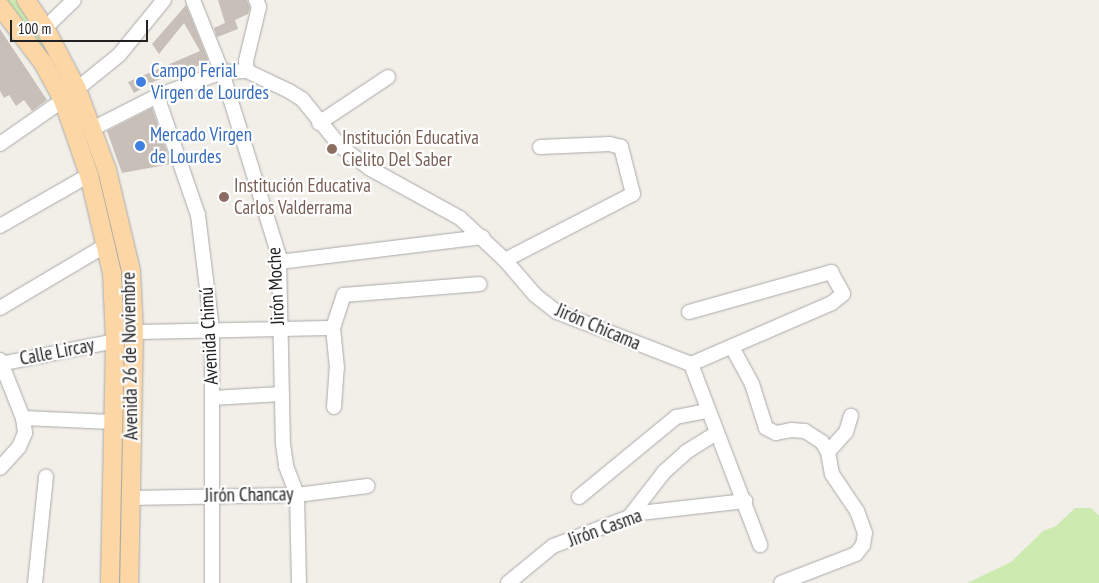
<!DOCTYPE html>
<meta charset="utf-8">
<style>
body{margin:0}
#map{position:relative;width:1099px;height:583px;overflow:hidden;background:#f2efe9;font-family:"PT Sans Narrow",sans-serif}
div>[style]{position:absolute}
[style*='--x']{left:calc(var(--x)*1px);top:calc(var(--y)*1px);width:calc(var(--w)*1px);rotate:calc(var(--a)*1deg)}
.grass>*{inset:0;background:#cdebb0}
.building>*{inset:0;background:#c7bfb8}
.roads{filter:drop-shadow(0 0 1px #a9a9a9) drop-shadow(0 0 1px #a9a9a9)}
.minor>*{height:14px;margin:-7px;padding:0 7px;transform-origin:7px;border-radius:7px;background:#fff}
.major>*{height:18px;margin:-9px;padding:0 9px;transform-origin:9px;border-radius:9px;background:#fcd6a4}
.dots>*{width:14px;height:14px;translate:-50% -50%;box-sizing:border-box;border:2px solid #fff;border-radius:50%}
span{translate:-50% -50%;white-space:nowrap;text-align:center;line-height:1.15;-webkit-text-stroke:4.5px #fff;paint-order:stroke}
.shop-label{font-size:19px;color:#366cbe}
.left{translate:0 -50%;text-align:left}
.education-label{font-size:19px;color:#785e54}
.street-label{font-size:19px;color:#222}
.scale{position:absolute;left:10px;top:20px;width:138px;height:22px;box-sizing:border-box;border:2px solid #222;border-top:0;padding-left:6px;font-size:15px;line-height:18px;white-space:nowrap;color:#222;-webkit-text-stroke:4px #fff;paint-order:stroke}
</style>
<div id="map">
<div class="grass">
<i style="clip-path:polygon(2px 0,16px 0,64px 76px,105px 187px,122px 257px,127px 309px,122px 583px,118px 583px,101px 189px)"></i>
<i style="clip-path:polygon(1075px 508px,1091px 508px,1099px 516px,1099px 583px,967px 583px,1011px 562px,1043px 531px,1056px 526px)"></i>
</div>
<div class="building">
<i style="clip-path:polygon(218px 0,247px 0,250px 8px,248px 14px,235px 20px,238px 29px,217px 37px,214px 28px,225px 23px)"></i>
<i style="clip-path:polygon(186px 5px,209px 62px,155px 81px,134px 93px,128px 82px,200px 51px,184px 23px,159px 54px,152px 44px)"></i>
<i style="clip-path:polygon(0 29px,47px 100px,32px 111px,24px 100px,16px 106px,9px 95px,4px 98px,0 91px)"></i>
<i style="clip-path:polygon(152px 108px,171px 164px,122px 173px,107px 131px)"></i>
</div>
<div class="roads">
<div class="minor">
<i style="--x:193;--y:0;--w:78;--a:68.1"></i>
<i style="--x:222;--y:72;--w:193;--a:72.8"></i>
<i style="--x:279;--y:256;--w:188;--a:88.8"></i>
<i style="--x:283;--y:444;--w:22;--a:82"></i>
<i style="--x:286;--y:466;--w:31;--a:69"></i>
<i style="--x:297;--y:495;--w:88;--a:88.7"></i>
<i style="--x:45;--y:28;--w:40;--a:-44"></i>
<i style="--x:247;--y:71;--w:10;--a:-96"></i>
<i style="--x:246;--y:61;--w:56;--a:-76.5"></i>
<i style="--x:259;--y:7;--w:8;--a:-113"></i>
<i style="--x:77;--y:89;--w:54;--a:-39"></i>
<i style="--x:119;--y:55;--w:71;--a:-50.7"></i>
<i style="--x:157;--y:96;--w:126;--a:71"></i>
<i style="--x:198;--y:215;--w:115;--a:83"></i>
<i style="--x:212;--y:329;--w:254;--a:90"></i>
<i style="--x:319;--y:123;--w:83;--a:-33.7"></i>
<i style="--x:92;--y:129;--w:73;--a:-26.9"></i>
<i style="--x:157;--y:96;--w:69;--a:-20.3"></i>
<i style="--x:222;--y:72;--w:25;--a:-2"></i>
<i style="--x:247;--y:71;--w:47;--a:25.5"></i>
<i style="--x:289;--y:91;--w:15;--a:32"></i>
<i style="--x:302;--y:99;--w:60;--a:51"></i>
<i style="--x:340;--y:146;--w:36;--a:37"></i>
<i style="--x:369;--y:168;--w:104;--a:28.8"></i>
<i style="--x:460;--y:218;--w:62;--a:43"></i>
<i style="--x:505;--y:260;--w:46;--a:49.4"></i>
<i style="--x:535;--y:295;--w:28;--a:38"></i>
<i style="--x:557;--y:312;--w:144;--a:21.2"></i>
<i style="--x:691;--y:364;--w:194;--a:69.1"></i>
<i style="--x:0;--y:144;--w:77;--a:-34.9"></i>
<i style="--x:0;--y:226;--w:103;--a:-29.8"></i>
<i style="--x:505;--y:260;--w:144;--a:-27.3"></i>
<i style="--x:633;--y:194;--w:49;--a:-104.3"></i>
<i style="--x:621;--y:147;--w:11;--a:-165"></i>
<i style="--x:610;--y:144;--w:70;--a:177.5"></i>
<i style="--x:279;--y:262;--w:205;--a:-7"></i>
<i style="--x:0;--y:308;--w:123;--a:-30.7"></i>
<i style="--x:689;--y:312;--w:148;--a:-15.7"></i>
<i style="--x:831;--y:272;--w:25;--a:61"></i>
<i style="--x:843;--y:294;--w:14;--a:141"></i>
<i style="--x:832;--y:303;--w:154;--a:156.6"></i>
<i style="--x:134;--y:332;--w:199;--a:-1.2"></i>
<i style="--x:732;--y:347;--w:42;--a:61.6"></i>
<i style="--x:752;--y:384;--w:46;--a:72.3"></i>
<i style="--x:766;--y:428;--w:11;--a:27"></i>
<i style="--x:776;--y:433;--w:15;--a:-11"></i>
<i style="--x:791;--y:430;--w:14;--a:4"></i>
<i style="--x:805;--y:431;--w:20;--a:33"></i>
<i style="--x:822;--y:442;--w:12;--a:59"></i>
<i style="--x:828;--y:452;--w:22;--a:80"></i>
<i style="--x:832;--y:474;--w:45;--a:56"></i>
<i style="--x:857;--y:511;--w:23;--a:70"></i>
<i style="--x:865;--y:533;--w:12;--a:99"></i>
<i style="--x:863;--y:545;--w:11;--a:128"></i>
<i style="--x:856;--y:554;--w:80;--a:158.9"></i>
<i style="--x:0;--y:360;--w:62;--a:68.4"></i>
<i style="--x:23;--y:418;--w:15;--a:82"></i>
<i style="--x:25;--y:433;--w:15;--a:113"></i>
<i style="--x:19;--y:447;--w:28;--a:132"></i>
<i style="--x:0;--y:364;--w:117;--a:-11.3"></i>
<i style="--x:212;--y:398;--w:69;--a:-3.3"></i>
<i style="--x:334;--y:407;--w:39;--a:-86"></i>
<i style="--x:337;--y:368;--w:40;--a:-95.7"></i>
<i style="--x:333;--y:328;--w:35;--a:-72"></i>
<i style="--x:344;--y:295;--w:136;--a:-4.6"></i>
<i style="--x:23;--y:418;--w:89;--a:2.6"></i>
<i style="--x:828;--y:452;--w:27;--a:-48"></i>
<i style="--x:846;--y:432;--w:17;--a:-73"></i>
<i style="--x:579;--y:497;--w:126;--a:-39.5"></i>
<i style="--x:676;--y:417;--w:33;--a:-11"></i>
<i style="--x:130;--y:498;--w:167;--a:-1"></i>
<i style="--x:297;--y:495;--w:71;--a:-7.3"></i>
<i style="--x:630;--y:516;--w:56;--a:-52.3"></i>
<i style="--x:664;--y:472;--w:30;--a:-42"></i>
<i style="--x:686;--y:452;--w:36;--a:-32"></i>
<i style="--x:35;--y:583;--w:107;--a:-84.1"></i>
<i style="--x:508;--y:583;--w:58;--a:-39.4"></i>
<i style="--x:553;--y:546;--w:93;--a:-20.8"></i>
<i style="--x:640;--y:513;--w:106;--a:-6.5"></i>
</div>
<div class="major">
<i style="--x:26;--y:0;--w:34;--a:56"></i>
<i style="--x:45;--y:28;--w:69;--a:62.3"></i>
<i style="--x:77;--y:89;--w:86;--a:69.7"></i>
<i style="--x:107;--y:170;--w:104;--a:76.6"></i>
<i style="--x:131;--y:271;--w:61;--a:87.2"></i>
<i style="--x:134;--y:332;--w:251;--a:91.1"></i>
<i style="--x:0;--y:6;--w:71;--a:53"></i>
<i style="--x:43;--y:63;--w:42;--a:61.6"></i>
<i style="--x:63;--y:100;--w:79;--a:70.9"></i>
<i style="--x:89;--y:175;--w:101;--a:76.8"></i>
<i style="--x:112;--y:273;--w:68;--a:87.5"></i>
<i style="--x:115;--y:341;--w:242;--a:91.2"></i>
</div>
</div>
<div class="dots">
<i style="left:141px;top:82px;background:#3f7fe0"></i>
<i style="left:140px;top:146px;background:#3f7fe0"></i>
<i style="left:332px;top:149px;background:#8d6e63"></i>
<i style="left:224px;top:197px;background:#8d6e63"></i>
</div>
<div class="shop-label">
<span class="left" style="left:151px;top:82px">Campo Ferial<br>Virgen de Lourdes</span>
<span class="left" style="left:150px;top:146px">Mercado Virgen<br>de Lourdes</span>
</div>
<div class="education-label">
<span class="left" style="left:342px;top:149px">Institución Educativa<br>Cielito Del Saber</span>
<span class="left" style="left:234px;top:197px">Institución Educativa<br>Carlos Valderrama</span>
</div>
<div class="street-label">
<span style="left:276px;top:286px;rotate:-93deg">Jirón Moche</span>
<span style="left:598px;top:327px;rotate:23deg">Jirón Chicama</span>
<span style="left:209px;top:336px;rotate:-93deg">Avenida Chimú</span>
<span style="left:57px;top:352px;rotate:-11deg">Calle Lircay</span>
<span style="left:130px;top:356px;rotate:-91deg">Avenida 26 de Noviembre</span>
<span style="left:249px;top:495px;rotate:-1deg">Jirón Chancay</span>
<span style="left:605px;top:528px;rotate:-20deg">Jirón Casma</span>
</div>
<div class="scale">100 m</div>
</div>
